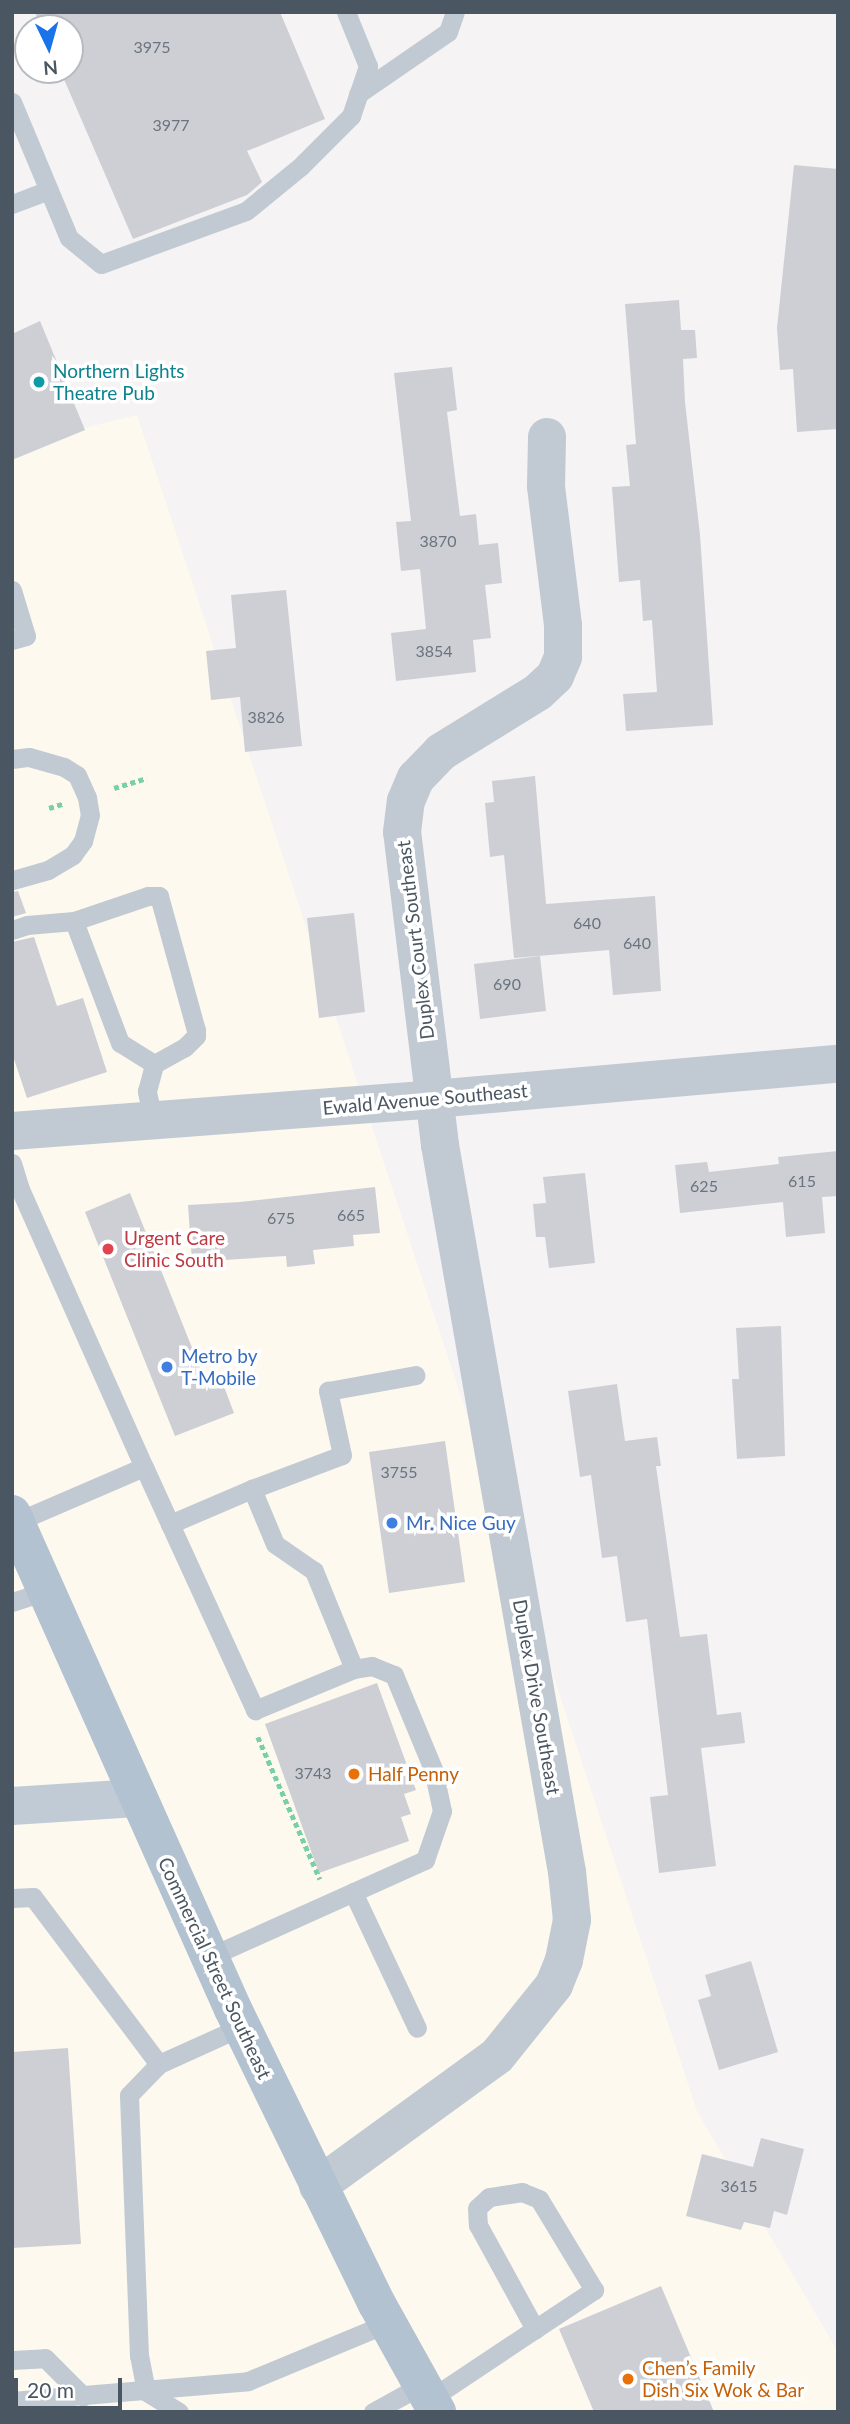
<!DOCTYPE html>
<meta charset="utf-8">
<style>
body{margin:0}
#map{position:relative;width:850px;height:2424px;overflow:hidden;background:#f5f3f3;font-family:Lato,sans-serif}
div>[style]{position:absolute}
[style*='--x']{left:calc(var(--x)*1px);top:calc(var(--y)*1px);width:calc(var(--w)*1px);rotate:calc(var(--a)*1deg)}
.commercial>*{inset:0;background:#fdf9ef}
.building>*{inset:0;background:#cdcfd5}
.path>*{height:4.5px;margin-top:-2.25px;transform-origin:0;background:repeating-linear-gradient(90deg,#7ad0a6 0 5px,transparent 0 8.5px)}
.lane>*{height:19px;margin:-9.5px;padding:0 9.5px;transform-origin:9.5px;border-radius:9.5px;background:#c1cad2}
.street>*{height:38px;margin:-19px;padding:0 19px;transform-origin:19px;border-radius:19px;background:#c1cad2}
.secondary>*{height:38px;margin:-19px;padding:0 19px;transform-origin:19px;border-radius:19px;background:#c1cbd6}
.primary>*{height:38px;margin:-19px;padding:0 19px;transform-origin:19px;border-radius:19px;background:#b3c2d1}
.dots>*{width:19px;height:19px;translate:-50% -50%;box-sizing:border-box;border:4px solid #fff;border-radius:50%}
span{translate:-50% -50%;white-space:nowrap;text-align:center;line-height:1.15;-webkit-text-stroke:7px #fff;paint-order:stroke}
.number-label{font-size:16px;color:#6b747e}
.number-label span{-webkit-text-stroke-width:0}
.culture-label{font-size:19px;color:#0d838f}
.left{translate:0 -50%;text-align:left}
.street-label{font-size:19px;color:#4a5661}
.health-label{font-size:19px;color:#be3a42}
.shop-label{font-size:19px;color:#366cbe}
.food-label{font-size:19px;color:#c56008}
.frame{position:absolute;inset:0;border:14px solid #4a5661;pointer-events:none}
.north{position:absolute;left:14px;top:14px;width:70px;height:70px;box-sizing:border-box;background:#fff;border:2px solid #b7bbc0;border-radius:50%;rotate:175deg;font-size:19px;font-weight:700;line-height:28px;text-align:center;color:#4a5661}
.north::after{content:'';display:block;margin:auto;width:24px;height:32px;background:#1a73e8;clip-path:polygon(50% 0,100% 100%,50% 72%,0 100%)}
.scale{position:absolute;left:14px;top:2378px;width:108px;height:32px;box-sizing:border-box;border:4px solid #4a5661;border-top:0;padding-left:9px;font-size:21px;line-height:24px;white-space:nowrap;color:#4a5661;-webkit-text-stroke:5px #fff;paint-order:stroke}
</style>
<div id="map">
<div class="commercial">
<i style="clip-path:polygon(137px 415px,697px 2111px,838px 2352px,838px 2412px,12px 2412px,12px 446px)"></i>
</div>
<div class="building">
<i style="clip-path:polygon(35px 12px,280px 12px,325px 119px,247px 151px,262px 182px,247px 195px,133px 239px,60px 70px,70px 70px,70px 28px,41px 28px)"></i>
<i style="clip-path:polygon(794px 165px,838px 169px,838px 429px,797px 432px,793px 369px,780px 370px,777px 328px)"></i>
<i style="clip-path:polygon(679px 300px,681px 330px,695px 330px,697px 358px,683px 359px,685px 402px,700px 535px,713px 725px,626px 731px,623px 694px,657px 692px,652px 620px,643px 621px,640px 580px,619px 582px,612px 487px,630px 486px,626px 445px,636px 444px,625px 304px)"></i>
<i style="clip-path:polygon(40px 321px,85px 430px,12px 460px,12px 334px)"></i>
<i style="clip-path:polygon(452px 367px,457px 410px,447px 412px,460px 516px,476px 514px,479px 545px,498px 543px,502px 583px,485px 585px,491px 638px,473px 640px,476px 672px,396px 681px,391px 633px,426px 629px,420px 569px,401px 571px,396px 522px,411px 521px,394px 373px)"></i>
<i style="clip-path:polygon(286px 590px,302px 746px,245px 752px,240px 697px,211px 700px,206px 651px,236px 648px,231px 595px)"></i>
<i style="clip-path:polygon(535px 776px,546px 904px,655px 896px,661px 991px,613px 995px,609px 950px,514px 958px,504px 855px,490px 857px,485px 803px,494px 802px,492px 781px)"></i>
<i style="clip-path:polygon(18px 891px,26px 913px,12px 917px,12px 892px)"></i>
<i style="clip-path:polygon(354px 913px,365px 1012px,319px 1018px,307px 918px)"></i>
<i style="clip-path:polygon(34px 937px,57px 1006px,83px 998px,107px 1072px,27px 1098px,12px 1053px,12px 942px)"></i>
<i style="clip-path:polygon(540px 956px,546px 1011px,480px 1019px,474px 964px)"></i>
<i style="clip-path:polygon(838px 1151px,838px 1196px,822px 1197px,825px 1233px,786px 1237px,783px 1202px,680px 1213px,675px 1165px,707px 1162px,709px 1172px,779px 1164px,778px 1157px)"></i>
<i style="clip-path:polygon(585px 1173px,595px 1263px,549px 1268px,545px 1237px,536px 1237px,533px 1204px,546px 1203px,543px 1177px)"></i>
<i style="clip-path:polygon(375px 1187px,380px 1233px,353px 1235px,354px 1246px,313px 1250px,315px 1264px,287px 1267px,286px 1256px,192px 1262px,188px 1205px,240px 1202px)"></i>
<i style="clip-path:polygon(130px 1193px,205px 1380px,220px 1376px,234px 1413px,175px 1436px,85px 1212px)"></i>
<i style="clip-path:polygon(781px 1326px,785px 1456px,737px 1459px,732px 1379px,739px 1379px,736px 1328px)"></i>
<i style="clip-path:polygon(617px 1384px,625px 1441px,657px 1437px,661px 1466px,656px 1466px,680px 1637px,707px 1634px,717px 1715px,741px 1712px,745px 1743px,701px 1748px,716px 1866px,659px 1873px,650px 1797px,668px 1795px,647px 1619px,626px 1622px,617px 1556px,602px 1558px,591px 1475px,580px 1477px,568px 1391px)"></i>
<i style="clip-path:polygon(445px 1441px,465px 1582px,389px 1593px,369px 1452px)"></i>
<i style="clip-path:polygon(377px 1683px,416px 1790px,404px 1794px,411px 1814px,401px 1817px,409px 1841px,319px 1873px,265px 1724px)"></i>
<i style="clip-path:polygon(751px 1961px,778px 2052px,719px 2070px,698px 2000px,711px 1996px,705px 1975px)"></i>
<i style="clip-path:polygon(68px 2048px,81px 2244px,12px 2248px,12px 2052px)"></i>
<i style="clip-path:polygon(761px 2138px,804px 2149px,787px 2215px,774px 2211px,770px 2228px,744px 2222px,741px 2230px,686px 2216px,702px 2154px,753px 2167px)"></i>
<i style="clip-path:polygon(661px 2286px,714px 2412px,594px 2412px,559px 2329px)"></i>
</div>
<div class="path">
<i style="--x:114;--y:788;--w:34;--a:-17"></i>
<i style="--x:49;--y:808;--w:14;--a:-17"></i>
<i style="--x:258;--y:1737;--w:155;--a:66.4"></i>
</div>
<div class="lane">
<i style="--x:358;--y:94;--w:109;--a:-34.6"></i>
<i style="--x:448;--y:32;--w:21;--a:-71"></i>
<i style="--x:12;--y:102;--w:147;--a:67.3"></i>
<i style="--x:69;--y:238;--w:41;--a:39.1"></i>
<i style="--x:101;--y:264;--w:154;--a:-20.1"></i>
<i style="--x:246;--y:211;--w:71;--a:-39.3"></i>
<i style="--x:301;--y:166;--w:71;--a:-45"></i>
<i style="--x:351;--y:116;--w:53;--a:-71.2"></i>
<i style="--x:368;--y:66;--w:58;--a:-112.2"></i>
<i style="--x:12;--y:204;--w:39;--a:-21"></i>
<i style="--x:12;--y:590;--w:48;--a:73.1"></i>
<i style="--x:26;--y:636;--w:15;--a:164"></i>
<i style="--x:12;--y:759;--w:17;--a:-7"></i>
<i style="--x:29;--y:757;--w:36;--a:16"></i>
<i style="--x:64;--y:767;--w:15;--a:32"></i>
<i style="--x:77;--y:775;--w:24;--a:66"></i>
<i style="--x:87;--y:797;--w:18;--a:81"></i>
<i style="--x:90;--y:815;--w:27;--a:105"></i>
<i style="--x:83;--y:841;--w:17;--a:126"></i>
<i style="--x:73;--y:855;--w:29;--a:149"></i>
<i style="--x:48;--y:870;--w:37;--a:164"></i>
<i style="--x:12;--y:930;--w:16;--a:-18"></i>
<i style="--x:27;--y:925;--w:47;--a:-4.9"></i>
<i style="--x:74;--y:921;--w:78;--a:-18.7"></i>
<i style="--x:148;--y:896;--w:11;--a:0"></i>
<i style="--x:159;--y:896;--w:139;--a:74.6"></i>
<i style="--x:196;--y:1030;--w:6;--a:90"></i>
<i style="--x:196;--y:1036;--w:16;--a:135"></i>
<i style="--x:185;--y:1047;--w:35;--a:151"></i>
<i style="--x:154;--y:1064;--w:40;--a:-148"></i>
<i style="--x:120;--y:1043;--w:130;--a:-110.7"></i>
<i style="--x:153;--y:1120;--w:30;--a:-102"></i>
<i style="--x:147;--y:1091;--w:28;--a:-75"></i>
<i style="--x:12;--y:1163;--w:27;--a:73"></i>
<i style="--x:20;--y:1189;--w:304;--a:66"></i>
<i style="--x:16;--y:1522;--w:139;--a:-23.3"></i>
<i style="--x:144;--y:1467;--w:63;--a:65.5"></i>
<i style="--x:170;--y:1524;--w:89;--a:-23.1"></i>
<i style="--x:170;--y:1524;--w:205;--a:65.4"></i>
<i style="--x:255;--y:1710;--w:107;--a:-22.5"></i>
<i style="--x:12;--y:1602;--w:35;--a:-18"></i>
<i style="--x:353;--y:1892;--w:150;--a:64.8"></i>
<i style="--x:12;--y:1898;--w:21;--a:-3"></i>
<i style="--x:33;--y:1897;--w:209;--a:53"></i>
<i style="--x:209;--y:1957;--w:237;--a:-24.2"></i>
<i style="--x:425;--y:1860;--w:52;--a:-70.9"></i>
<i style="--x:442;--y:1811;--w:43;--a:-102.1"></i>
<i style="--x:433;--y:1769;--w:102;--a:-112.5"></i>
<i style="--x:394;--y:1675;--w:24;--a:-158"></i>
<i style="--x:372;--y:1666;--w:18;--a:171"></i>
<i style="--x:354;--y:1669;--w:106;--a:-112.2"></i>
<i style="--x:314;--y:1571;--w:47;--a:-145.3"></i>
<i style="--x:275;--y:1544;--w:60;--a:-112.7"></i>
<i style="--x:252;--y:1489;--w:96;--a:-20.7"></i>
<i style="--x:342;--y:1455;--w:66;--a:-102.3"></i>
<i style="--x:328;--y:1391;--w:89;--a:-10.3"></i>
<i style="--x:12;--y:2360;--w:33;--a:-3"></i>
<i style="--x:45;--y:2358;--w:54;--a:45"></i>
<i style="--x:430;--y:2399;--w:126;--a:-33.7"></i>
<i style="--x:535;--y:2329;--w:71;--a:-33.5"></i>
<i style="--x:594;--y:2290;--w:106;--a:-121.1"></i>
<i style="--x:539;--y:2199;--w:18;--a:-158"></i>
<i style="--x:522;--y:2192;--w:33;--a:171"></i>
<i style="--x:489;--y:2197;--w:16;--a:137"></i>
<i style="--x:477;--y:2208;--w:17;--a:87"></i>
<i style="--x:478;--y:2225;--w:119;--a:61.3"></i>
<i style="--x:12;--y:2401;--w:237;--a:-4.8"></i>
<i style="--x:248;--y:2381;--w:152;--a:-22.5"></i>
<i style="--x:179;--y:2412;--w:39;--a:-148"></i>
<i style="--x:146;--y:2391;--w:36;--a:-101"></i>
<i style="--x:139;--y:2356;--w:261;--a:-92.2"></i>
<i style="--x:129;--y:2095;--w:43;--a:-45.9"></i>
<i style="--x:159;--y:2064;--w:90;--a:-24.3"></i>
<i style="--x:373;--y:2412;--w:56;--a:-28.9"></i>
</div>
<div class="street">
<i style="--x:12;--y:1131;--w:423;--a:-4.3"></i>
<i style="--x:434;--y:1099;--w:406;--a:-5"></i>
<i style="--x:318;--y:2186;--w:221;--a:-36"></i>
<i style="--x:497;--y:2056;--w:91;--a:-51.2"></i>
<i style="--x:554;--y:1985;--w:27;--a:-68"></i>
<i style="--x:564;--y:1960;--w:41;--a:-78.7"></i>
<i style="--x:572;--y:1920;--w:48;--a:-95.9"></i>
<i style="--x:567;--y:1872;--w:738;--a:-99.91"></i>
<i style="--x:440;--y:1145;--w:315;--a:-96.9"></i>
<i style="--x:402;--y:832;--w:31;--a:-83"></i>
<i style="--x:406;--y:801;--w:25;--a:-67"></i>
<i style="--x:416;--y:778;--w:36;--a:-46"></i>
<i style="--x:441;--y:752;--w:114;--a:-31.7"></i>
<i style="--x:538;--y:692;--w:23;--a:-43"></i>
<i style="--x:555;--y:676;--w:21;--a:-67"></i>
<i style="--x:563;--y:657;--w:32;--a:-90"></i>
<i style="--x:563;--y:625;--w:140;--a:-97"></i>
<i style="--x:546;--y:486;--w:49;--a:-88.8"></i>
</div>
<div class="secondary">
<i style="--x:12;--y:1806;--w:125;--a:-3.7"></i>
</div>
<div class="primary">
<i style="--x:12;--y:1514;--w:542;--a:65.94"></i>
<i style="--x:233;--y:2009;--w:328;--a:64"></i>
<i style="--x:377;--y:2304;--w:124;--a:60.9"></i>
</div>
<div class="dots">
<i style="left:39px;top:382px;background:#0f9aa8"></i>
<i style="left:108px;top:1249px;background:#e0444e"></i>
<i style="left:167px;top:1367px;background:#3f7fe0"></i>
<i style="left:392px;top:1523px;background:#3f7fe0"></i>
<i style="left:354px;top:1774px;background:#e8710a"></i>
<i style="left:628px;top:2379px;background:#e8710a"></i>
</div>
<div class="number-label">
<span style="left:152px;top:47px">3975</span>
<span style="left:171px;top:125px">3977</span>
<span style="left:438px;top:541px">3870</span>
<span style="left:434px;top:651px">3854</span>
<span style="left:266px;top:717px">3826</span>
<span style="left:587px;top:923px">640</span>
<span style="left:637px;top:943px">640</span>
<span style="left:507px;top:984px">690</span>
<span style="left:802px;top:1181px">615</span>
<span style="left:704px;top:1186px">625</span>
<span style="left:351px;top:1215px">665</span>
<span style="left:281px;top:1218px">675</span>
<span style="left:399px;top:1472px">3755</span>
<span style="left:313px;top:1773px">3743</span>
<span style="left:739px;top:2186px">3615</span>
</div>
<div class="culture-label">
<span class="left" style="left:53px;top:382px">Northern Lights<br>Theatre Pub</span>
</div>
<div class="street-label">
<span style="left:415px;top:940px;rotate:-97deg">Duplex Court Southeast</span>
<span style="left:425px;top:1099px;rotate:-5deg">Ewald Avenue Southeast</span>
<span style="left:537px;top:1697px;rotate:80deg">Duplex Drive Southeast</span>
<span style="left:215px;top:1968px;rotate:65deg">Commercial Street Southeast</span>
</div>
<div class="health-label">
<span class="left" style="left:124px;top:1249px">Urgent Care<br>Clinic South</span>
</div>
<div class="shop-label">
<span class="left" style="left:181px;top:1367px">Metro by<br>T-Mobile</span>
<span class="left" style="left:406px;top:1523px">Mr. Nice Guy</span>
</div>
<div class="food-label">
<span class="left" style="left:368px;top:1774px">Half Penny</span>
<span class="left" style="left:642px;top:2379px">Chen’s Family<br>Dish Six Wok &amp; Bar</span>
</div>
<div class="frame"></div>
<div class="north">N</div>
<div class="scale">20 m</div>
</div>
